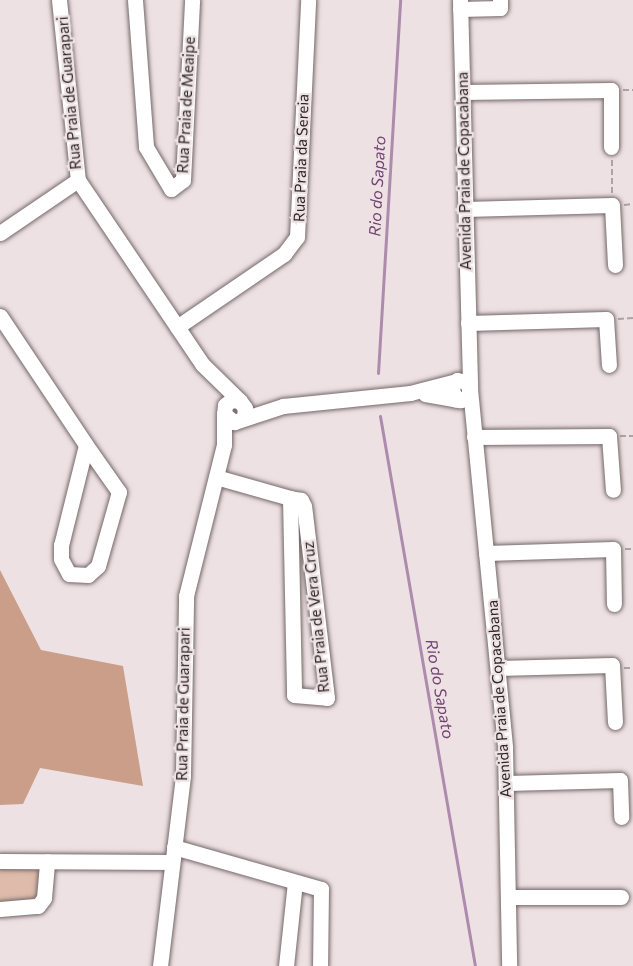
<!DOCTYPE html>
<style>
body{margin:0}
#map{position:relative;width:633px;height:966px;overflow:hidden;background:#eee1e3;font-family:Commissioner,sans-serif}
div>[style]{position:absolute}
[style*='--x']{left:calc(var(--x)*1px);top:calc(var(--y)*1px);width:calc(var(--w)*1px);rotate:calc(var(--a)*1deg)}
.green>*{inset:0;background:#debbab}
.forest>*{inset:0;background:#cb9e8a}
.stream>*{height:3px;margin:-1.5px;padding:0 1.5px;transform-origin:1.5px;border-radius:1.5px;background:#ad8bac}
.path>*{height:2px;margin-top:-1px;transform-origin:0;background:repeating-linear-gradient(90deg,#ada2a4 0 6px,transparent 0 9px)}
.roads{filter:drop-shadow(0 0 2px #74686a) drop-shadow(0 0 2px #74686a)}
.minor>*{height:15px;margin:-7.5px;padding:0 7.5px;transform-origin:7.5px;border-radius:7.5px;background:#fff}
span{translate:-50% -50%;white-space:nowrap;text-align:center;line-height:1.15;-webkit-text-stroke:4.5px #eee1e3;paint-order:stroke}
.street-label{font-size:15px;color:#2a2526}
.water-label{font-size:16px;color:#704371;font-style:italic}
</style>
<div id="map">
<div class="green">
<i style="clip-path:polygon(0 867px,40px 867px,39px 894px,34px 902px,0 904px)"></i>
</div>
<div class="forest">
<i style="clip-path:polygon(0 570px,41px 650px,123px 666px,143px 786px,40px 768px,23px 804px,0 805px)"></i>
</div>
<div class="stream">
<i style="--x:378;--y:373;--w:374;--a:-86.6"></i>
<i style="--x:380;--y:416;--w:558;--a:80.2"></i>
</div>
<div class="path">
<i style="--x:623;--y:90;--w:10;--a:0"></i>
<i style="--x:612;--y:160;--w:33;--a:90"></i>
<i style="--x:624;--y:205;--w:9;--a:-6"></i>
<i style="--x:618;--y:319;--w:15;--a:-4"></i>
<i style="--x:620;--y:436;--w:13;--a:0"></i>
<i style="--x:625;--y:549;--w:8;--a:0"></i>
<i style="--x:624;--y:668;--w:9;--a:0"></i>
</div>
<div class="roads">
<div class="minor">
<i style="--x:59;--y:0;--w:181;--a:84"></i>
<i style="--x:78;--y:180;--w:222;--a:56"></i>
<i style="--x:202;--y:364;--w:52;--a:44.2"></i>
<i style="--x:135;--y:0;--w:147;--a:85.7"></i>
<i style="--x:146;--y:147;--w:49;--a:59.2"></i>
<i style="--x:171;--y:189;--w:15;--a:-37"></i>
<i style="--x:183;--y:180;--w:180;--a:-87.1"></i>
<i style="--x:460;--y:0;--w:387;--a:88.5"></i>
<i style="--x:460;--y:9;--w:40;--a:-1.4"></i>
<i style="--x:500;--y:8;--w:8;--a:-90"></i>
<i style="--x:463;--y:92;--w:148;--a:-0.8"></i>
<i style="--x:611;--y:90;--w:57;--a:90"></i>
<i style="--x:465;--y:209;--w:147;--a:-1.6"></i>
<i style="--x:612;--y:205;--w:60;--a:87.1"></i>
<i style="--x:0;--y:233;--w:94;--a:-34.2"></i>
<i style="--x:0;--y:316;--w:155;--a:56.3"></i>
<i style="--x:86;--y:445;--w:103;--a:104"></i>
<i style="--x:61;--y:545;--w:14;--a:90"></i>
<i style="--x:61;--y:559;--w:17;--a:62"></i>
<i style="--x:69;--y:574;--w:19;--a:3"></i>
<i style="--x:88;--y:575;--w:13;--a:-42"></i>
<i style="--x:98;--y:566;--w:77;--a:-74.2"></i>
<i style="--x:119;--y:492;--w:57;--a:-125.1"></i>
<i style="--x:468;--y:323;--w:138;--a:-1.7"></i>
<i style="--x:606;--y:319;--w:46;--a:86.3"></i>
<i style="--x:177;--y:327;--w:130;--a:-34.3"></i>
<i style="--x:284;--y:254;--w:21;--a:-53"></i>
<i style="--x:297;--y:237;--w:237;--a:-87.3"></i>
<i style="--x:470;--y:389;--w:361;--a:84.4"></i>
<i style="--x:505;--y:748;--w:218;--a:88.9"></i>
<i style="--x:425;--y:394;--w:36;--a:10"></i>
<i style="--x:460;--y:400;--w:4;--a:-14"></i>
<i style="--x:464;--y:399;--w:8;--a:-45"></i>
<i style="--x:470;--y:393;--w:11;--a:-105"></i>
<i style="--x:467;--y:382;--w:10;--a:-169"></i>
<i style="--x:457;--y:380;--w:8;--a:140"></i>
<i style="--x:451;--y:385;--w:15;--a:74"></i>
<i style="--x:244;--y:417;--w:9;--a:-84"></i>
<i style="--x:245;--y:408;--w:9;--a:-126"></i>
<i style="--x:240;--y:401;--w:9;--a:-174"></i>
<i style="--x:231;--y:400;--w:8;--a:140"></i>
<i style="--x:225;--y:405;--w:9;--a:96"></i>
<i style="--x:224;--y:414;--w:13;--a:39"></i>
<i style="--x:234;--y:422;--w:52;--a:-18.1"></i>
<i style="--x:283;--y:406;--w:128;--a:-5.8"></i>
<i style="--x:410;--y:393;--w:44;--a:-14.3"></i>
<i style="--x:474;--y:437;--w:135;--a:-0.4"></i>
<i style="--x:609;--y:436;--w:54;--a:85.8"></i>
<i style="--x:216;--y:477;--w:77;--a:15.8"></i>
<i style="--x:290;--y:498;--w:197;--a:88.8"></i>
<i style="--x:294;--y:695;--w:33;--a:5"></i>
<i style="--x:327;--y:698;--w:193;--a:-96.8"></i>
<i style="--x:304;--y:506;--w:7;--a:-117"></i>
<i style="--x:301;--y:500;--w:11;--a:-170"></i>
<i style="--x:486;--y:553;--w:127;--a:-1.8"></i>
<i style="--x:613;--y:549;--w:55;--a:89"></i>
<i style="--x:498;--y:668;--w:114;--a:-1.5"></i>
<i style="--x:612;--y:665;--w:57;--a:87"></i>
<i style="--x:507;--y:783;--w:113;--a:-1.5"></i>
<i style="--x:620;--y:780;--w:37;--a:88"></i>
<i style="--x:174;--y:847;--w:153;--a:15.9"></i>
<i style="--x:321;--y:889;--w:77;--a:90.7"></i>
<i style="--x:0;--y:861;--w:172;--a:0.3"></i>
<i style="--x:508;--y:897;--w:113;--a:0"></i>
<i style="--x:0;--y:909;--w:38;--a:-5"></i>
<i style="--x:38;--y:906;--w:10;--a:-53"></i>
<i style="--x:44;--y:898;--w:37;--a:-85"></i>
<i style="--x:160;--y:966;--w:192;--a:-83.1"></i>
<i style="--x:183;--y:775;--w:179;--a:-89"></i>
<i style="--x:186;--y:596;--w:156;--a:-75.9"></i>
<i style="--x:224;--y:445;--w:31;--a:-90"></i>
<i style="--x:286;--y:966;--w:84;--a:-83.9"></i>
</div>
</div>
<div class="street-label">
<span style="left:69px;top:93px;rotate:-95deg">Rua Praia de Guarapari</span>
<span style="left:186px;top:105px;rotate:-87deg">Rua Praia de Meaipe</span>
<span style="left:301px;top:158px;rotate:-88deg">Rua Praia da Sereia</span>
<span style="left:464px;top:171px;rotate:-91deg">Avenida Praia de Copacabana</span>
<span style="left:316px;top:617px;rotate:-96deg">Rua Praia de Vera Cruz</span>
<span style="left:499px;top:699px;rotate:-94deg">Avenida Praia de Copacabana</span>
<span style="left:183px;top:704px;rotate:-89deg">Rua Praia de Guarapari</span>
</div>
<div class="water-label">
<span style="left:377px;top:186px;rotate:-87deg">Rio do Sapato</span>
<span style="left:440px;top:689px;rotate:80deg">Rio do Sapato</span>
</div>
</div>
